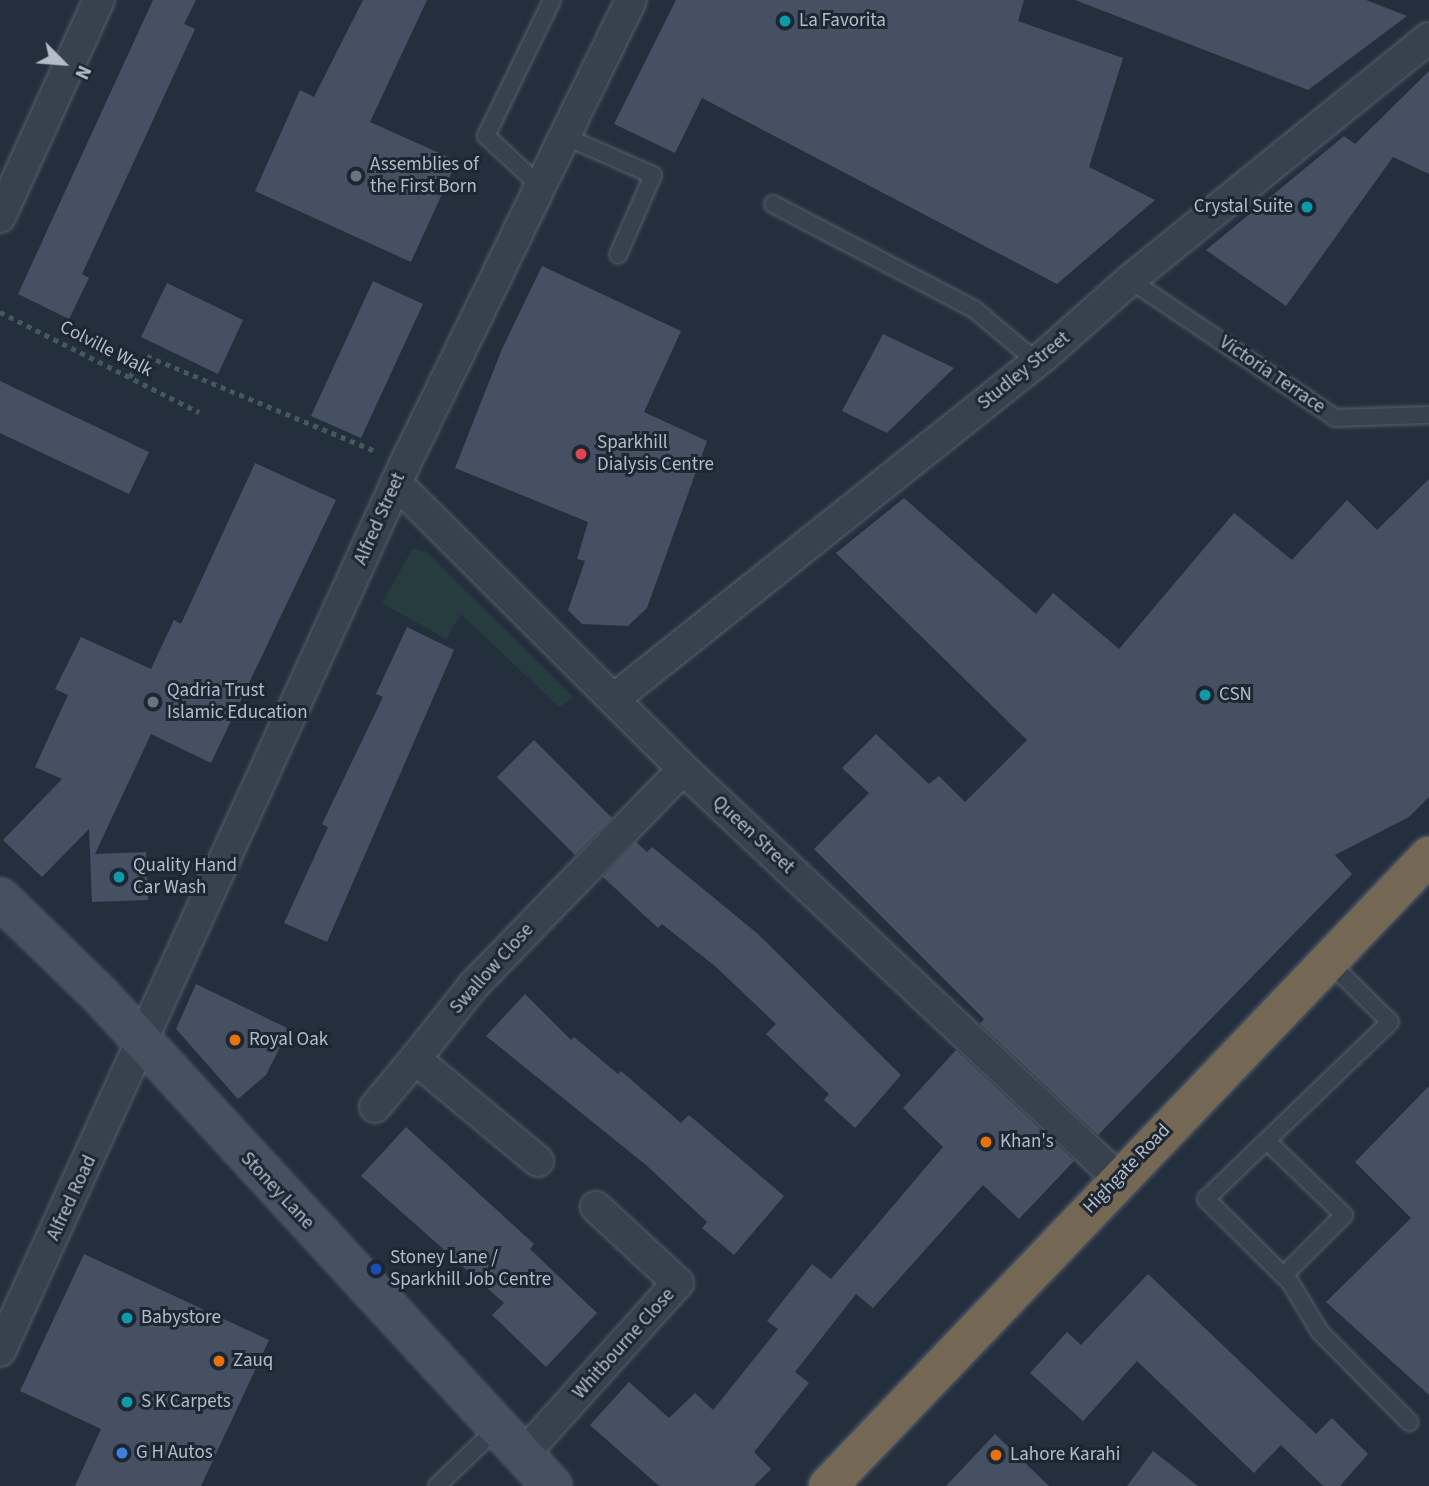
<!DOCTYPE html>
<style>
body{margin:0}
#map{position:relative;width:1429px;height:1486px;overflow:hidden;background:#242f3e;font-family:"Source Sans 3",sans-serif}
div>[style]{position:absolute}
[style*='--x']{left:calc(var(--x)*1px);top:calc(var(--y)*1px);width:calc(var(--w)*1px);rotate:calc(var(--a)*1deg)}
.green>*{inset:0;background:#263c3f}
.building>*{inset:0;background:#455162}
.path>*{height:4.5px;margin-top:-2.25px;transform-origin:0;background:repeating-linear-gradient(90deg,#44595c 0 5px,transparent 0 10px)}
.roads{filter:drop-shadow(0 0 2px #565f6c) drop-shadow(0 0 2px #565f6c)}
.lane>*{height:16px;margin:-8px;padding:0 8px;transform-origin:8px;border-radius:8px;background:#38414e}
.street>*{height:30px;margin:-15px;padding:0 15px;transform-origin:15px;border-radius:15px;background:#38414e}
.secondary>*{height:38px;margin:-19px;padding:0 19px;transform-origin:19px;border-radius:19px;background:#465061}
.highway>*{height:38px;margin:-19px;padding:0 19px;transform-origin:19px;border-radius:19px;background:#746855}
.dots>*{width:19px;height:19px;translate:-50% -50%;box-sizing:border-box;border:4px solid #1d2633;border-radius:50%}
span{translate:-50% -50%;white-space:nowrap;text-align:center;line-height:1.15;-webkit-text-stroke:6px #1d2633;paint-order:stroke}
.poi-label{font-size:19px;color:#b4bcc9}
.left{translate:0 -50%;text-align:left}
.right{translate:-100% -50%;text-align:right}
.street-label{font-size:19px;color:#b4bcc9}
.north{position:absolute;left:28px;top:28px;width:70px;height:70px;-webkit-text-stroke:5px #1d2633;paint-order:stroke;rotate:115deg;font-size:19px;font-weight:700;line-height:28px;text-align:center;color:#b4bcc9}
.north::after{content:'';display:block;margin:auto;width:24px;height:32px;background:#b4bcc9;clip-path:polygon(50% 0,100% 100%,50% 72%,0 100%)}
</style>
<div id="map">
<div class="green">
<i style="clip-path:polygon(413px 548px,427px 552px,573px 697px,559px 707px,461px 614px,446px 639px,382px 603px)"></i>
</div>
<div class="building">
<i style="clip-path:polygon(153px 0,196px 0,184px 24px,195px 29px,82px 274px,89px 278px,69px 319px,18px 294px)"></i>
<i style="clip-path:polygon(363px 0,427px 0,370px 122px,457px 161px,411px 262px,255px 191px,300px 90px,314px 97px)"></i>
<i style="clip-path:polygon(676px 0,1024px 0,1018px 21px,1123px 58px,1089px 167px,1155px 200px,1057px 284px,702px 98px,675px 153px,614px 124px)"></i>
<i style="clip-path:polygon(1075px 0,1366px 0,1407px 16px,1308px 90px)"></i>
<i style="clip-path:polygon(1429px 71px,1429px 174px,1393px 157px,1286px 306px,1206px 250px,1344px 136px,1355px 144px)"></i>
<i style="clip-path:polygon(542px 266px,681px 331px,644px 412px,707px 441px,647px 608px,628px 626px,582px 624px,568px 610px,585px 561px,577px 559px,588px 522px,455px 468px,502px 349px)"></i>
<i style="clip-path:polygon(373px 281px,423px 304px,361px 438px,311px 416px)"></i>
<i style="clip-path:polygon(167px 283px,243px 320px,218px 374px,141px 337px)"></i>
<i style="clip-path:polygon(883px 334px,954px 368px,887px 433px,842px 411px)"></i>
<i style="clip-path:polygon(0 381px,149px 452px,129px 494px,0 433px)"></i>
<i style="clip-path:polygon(255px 463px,336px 500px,211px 763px,151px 734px,95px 854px,146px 852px,148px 900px,92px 902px,89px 829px,42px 877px,3px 840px,62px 779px,35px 767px,68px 695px,55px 689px,81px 637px,151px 669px,174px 620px,181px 624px)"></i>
<i style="clip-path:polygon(1429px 479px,1429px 797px,1409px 817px,1335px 855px,1352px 874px,1098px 1135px,980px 1024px,984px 1019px,814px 849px,869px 793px,842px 768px,876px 734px,929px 784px,939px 776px,965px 802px,1027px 740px,836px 553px,904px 498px,1036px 614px,1053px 593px,1119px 649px,1234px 513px,1292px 560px,1347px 500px,1377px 530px)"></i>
<i style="clip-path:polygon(407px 627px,454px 650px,327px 942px,284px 923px,328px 827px,322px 824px,383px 697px,376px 694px)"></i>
<i style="clip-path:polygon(534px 740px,612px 818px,575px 855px,497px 777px)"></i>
<i style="clip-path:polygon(636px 842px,647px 852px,652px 847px,758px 934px,901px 1075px,855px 1128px,824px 1100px,829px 1094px,766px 1034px,776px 1024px,716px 967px,662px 924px,658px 928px,603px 877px)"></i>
<i style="clip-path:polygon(196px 984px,289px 1029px,266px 1075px,238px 1099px,176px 1029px)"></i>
<i style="clip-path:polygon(525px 994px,571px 1040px,574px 1037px,618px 1074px,621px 1071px,681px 1123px,689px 1115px,784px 1196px,734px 1255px,702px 1228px,707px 1222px,646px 1165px,486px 1036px)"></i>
<i style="clip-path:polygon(956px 1050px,1074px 1161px,1019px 1219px,983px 1185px,873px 1308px,856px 1294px,795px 1372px,809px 1383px,754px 1452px,771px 1469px,754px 1486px,659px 1486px,590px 1425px,629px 1382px,669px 1418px,695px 1393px,713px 1410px,778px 1329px,767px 1321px,812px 1264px,831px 1279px,943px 1147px,903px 1108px)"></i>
<i style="clip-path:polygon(1429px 1086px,1429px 1395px,1326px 1302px,1411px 1218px,1355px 1162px)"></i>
<i style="clip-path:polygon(406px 1127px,534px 1244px,530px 1249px,597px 1313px,546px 1367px,492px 1315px,504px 1303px,361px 1176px)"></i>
<i style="clip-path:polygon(84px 1254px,269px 1340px,201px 1486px,75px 1486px,101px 1429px,20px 1391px)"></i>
<i style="clip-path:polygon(1148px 1274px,1316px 1434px,1332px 1418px,1368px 1454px,1340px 1486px,1323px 1486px,1281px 1445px,1254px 1473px,1137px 1361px,1083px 1421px,1030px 1373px,1067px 1332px,1081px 1345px)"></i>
<i style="clip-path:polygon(995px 1434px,1049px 1486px,946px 1486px)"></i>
<i style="clip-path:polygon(1153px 1451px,1198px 1486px,1127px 1486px)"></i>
</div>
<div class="path">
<i style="--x:0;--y:312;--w:223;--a:26.7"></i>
<i style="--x:129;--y:377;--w:28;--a:-49"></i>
<i style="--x:147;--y:356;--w:247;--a:22.6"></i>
</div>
<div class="roads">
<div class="lane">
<i style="--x:564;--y:136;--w:97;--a:23.7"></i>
<i style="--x:653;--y:175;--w:87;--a:113.6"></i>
<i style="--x:540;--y:186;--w:74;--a:-137.2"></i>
<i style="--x:486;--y:136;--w:151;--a:-64.1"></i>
<i style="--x:773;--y:204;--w:227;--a:27.6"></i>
<i style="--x:974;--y:309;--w:82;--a:40.1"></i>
<i style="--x:1130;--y:280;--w:247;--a:33.9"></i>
<i style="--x:1335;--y:418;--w:94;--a:-1.8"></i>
<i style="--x:1328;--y:961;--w:87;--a:44.5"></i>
<i style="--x:1390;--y:1022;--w:255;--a:136.1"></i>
<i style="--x:1206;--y:1199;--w:118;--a:44.7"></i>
<i style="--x:1290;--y:1282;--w:58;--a:59"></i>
<i style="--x:1320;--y:1332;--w:127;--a:45.3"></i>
<i style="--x:1267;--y:1141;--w:107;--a:43.9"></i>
<i style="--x:1344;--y:1215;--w:86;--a:135"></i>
<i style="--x:437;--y:1486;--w:82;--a:-44"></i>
</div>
<div class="street">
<i style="--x:0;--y:217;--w:239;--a:-65.5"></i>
<i style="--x:396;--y:483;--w:405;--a:44.9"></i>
<i style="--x:683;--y:769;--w:597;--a:43.24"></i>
<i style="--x:614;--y:699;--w:550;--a:-38.58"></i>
<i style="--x:1044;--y:356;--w:115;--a:-41.5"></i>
<i style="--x:1130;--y:280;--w:385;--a:-39"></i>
<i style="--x:375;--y:1107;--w:62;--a:-50.2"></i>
<i style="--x:538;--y:1161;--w:160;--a:-140.3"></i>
<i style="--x:415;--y:1059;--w:93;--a:-51.5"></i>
<i style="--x:473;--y:986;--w:302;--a:-45.9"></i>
<i style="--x:0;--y:1351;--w:975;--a:-65.46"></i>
<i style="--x:405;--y:464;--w:516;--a:-64.03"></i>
<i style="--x:522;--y:1456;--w:233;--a:-48"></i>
<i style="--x:678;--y:1283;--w:112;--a:-137.2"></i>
</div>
<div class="secondary">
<i style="--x:0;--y:898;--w:141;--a:44.1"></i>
<i style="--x:101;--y:996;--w:666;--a:47.37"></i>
</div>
<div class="highway">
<i style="--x:828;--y:1486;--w:871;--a:-46.35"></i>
</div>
</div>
<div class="dots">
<i style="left:785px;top:21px;background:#0f9aa8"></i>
<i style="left:356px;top:176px;background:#6b7280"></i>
<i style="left:1307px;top:207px;background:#0f9aa8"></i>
<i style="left:581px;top:454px;background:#e0444e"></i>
<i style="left:1205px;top:695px;background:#0f9aa8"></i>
<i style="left:153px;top:702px;background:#6b7280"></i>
<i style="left:119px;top:877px;background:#0f9aa8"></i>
<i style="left:235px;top:1040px;background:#e8710a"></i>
<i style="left:986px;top:1142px;background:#e8710a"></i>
<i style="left:376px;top:1269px;background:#1a4fb4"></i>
<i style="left:127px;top:1318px;background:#0f9aa8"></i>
<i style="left:219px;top:1361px;background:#e8710a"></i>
<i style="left:127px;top:1402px;background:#0f9aa8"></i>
<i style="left:122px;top:1453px;background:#3f7fe0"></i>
<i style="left:996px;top:1455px;background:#e8710a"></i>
</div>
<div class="poi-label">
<span class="left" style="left:799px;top:21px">La Favorita</span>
<span class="left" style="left:370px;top:176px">Assemblies of<br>the First Born</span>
<span class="right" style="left:1293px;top:207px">Crystal Suite</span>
<span class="left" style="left:597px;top:454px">Sparkhill<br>Dialysis Centre</span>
<span class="left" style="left:167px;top:702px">Qadria Trust<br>Islamic Education</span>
<span class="left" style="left:1219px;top:695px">CSN</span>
<span class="left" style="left:133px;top:877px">Quality Hand<br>Car Wash</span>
<span class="left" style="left:249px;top:1040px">Royal Oak</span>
<span class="left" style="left:1000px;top:1142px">Khan's</span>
<span class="left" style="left:390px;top:1269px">Stoney Lane /<br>Sparkhill Job Centre</span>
<span class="left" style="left:141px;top:1318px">Babystore</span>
<span class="left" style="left:233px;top:1361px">Zauq</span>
<span class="left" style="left:141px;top:1402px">S K Carpets</span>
<span class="left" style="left:136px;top:1453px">G H Autos</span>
<span class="left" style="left:1010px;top:1455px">Lahore Karahi</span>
</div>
<div class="street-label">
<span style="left:106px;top:349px;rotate:27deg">Colville Walk</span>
<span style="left:1024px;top:371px;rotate:-39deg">Studley Street</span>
<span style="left:1272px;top:375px;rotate:34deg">Victoria Terrace</span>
<span style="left:380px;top:519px;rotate:-66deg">Alfred Street</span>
<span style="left:753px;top:835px;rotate:43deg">Queen Street</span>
<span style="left:492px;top:969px;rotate:-48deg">Swallow Close</span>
<span style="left:1127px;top:1169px;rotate:-46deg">Highgate Road</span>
<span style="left:277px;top:1191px;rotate:47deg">Stoney Lane</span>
<span style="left:72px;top:1198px;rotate:-65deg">Alfred Road</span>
<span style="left:624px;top:1344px;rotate:-48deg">Whitbourne Close</span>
</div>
<div class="north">N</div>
</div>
